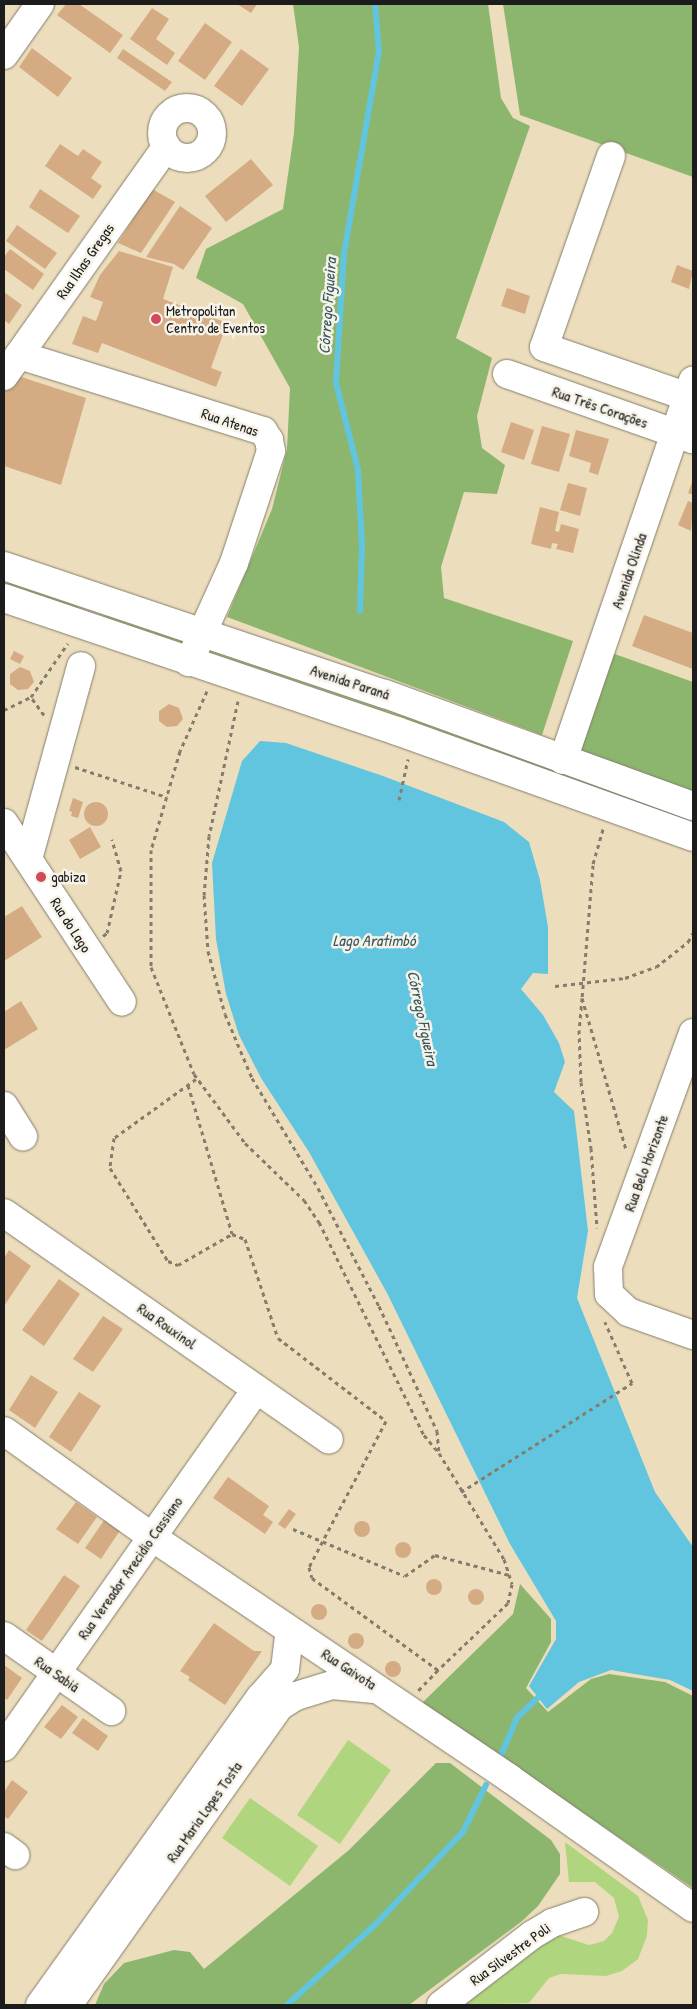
<!DOCTYPE html>
<meta charset="utf-8">
<style>
body{margin:0}
#map{position:relative;width:697px;height:2009px;overflow:hidden;background:#ecdebc;font-family:"Patrick Hand",sans-serif}
div>[style]{position:absolute}
[style*='--x']{left:calc(var(--x)*1px);top:calc(var(--y)*1px);width:calc(var(--w)*1px);rotate:calc(var(--a)*1deg)}
.green>*{inset:0;background:#b0d57f}
.forest>*{inset:0;background:#8cb66e}
.water>*{inset:0;background:#61c5df}
.stream>*{height:5.5px;margin:-2.75px;padding:0 2.75px;transform-origin:2.75px;border-radius:2.75px;background:#61c5df}
.building>*{inset:0;background:#d4ab83}
.round{border-radius:50%}
.path>*{height:3px;margin-top:-1.5px;transform-origin:0;background:repeating-linear-gradient(90deg,#847d6c 0 4px,transparent 0 8px)}
.roads{filter:drop-shadow(0 0 1px #847d6c) drop-shadow(0 0 1px #847d6c)}
.minor>*{height:28px;margin:-14px;padding:0 14px;transform-origin:14px;border-radius:14px;background:#fff}
.minor>.ring{margin:-14px;padding:0;box-sizing:content-box;background:none;border:28px solid #fff;border-radius:50%}
.major>*{height:28px;margin:-14px;padding:0 14px;transform-origin:14px;border-radius:14px;background:#fff}
.dots>*{width:14px;height:14px;translate:-50% -50%;box-sizing:border-box;border:2px solid #f7f3e8;border-radius:50%}
span{translate:-50% -50%;white-space:nowrap;text-align:center;line-height:1.15;-webkit-text-stroke:5px #f7f3e8;paint-order:stroke}
.street-label{font-size:15px;color:#1c1c1c}
.poi-label{font-size:15px;color:#1c1c1c}
.left{translate:0 -50%;text-align:left}
.water-label{font-size:16px;color:#345760;font-style:italic}
.frame{position:absolute;inset:0;border:5px solid #1c1c1c;pointer-events:none}
</style>
<div id="map">
<div class="green">
<i style="clip-path:polygon(4px 577px,77px 603px,78px 609px,4px 586px)"></i>
<i style="clip-path:polygon(109px 610px,693px 818px,693px 828px,104px 617px)"></i>
<i style="clip-path:polygon(348px 1740px,391px 1770px,340px 1844px,297px 1815px)"></i>
<i style="clip-path:polygon(250px 1798px,318px 1846px,290px 1886px,222px 1838px)"></i>
<i style="clip-path:polygon(565px 1842px,638px 1896px,648px 1920px,647px 1936px,638px 1959px,622px 1971px,606px 1976px,561px 1974px,549px 1978px,529px 2003px,464px 2005px,555px 1934px,589px 1945px,604px 1941px,612px 1933px,619px 1917px,614px 1898px,595px 1882px,569px 1882px)"></i>
</div>
<div class="forest">
<i style="clip-path:polygon(293px 4px,488px 4px,501px 98px,513px 118px,530px 126px,456px 338px,492px 358px,477px 416px,482px 448px,505px 465px,497px 494px,464px 492px,441px 567px,444px 598px,573px 641px,542px 735px,227px 617px,272px 509px,287px 449px,290px 388px,243px 304px,196px 278px,206px 249px,283px 209px,294px 133px,299px 47px)"></i>
<i style="clip-path:polygon(503px 4px,693px 4px,693px 177px,520px 115px)"></i>
<i style="clip-path:polygon(612px 653px,693px 682px,693px 796px,576px 753px)"></i>
<i style="clip-path:polygon(520px 1584px,551px 1619px,551px 1642px,526px 1688px,548px 1712px,591px 1679px,609px 1674px,665px 1682px,693px 1696px,693px 1888px,422px 1703px,513px 1614px)"></i>
<i style="clip-path:polygon(436px 1763px,450px 1763px,551px 1840px,560px 1854px,560px 1874px,538px 1906px,522px 1921px,409px 2005px,95px 2005px,104px 1984px,124px 1963px,174px 1950px,190px 1952px,204px 1969px,349px 1850px)"></i>
</div>
<div class="water">
<i style="clip-path:polygon(260px 741px,286px 743px,383px 776px,504px 822px,529px 842px,540px 880px,548px 927px,548px 974px,533px 973px,521px 989px,543px 1015px,559px 1043px,565px 1062px,554px 1092px,574px 1111px,588px 1231px,577px 1298px,655px 1492px,693px 1547px,693px 1691px,670px 1680px,611px 1670px,579px 1682px,547px 1709px,529px 1686px,556px 1639px,556px 1621px,510px 1544px,387px 1293px,309px 1152px,261px 1078px,239px 1035px,226px 994px,216px 939px,212px 863px,242px 761px)"></i>
</div>
<div class="stream">
<i style="--x:360;--y:611;--w:66;--a:-88.3"></i>
<i style="--x:362;--y:545;--w:75;--a:-93.1"></i>
<i style="--x:358;--y:470;--w:90;--a:-104.2"></i>
<i style="--x:336;--y:383;--w:129;--a:-86.5"></i>
<i style="--x:344;--y:254;--w:205;--a:-80.2"></i>
<i style="--x:379;--y:52;--w:48;--a:-94.8"></i>
<i style="--x:499;--y:1760;--w:46;--a:-66.8"></i>
<i style="--x:517;--y:1718;--w:37;--a:-44"></i>
<i style="--x:287;--y:2005;--w:120;--a:-42.3"></i>
<i style="--x:376;--y:1924;--w:127;--a:-46.6"></i>
<i style="--x:463;--y:1832;--w:52;--a:-63.9"></i>
</div>
<div class="building">
<i style="clip-path:polygon(66px 4px,79px 4px,123px 35px,110px 53px,57px 15px)"></i>
<i style="clip-path:polygon(237px 4px,257px 4px,251px 13px)"></i>
<i style="clip-path:polygon(152px 8px,169px 19px,156px 39px,175px 53px,167px 65px,130px 39px)"></i>
<i style="clip-path:polygon(205px 23px,232px 42px,205px 80px,178px 61px)"></i>
<i style="clip-path:polygon(32px 48px,72px 78px,58px 97px,19px 67px)"></i>
<i style="clip-path:polygon(123px 49px,172px 82px,165px 91px,117px 58px)"></i>
<i style="clip-path:polygon(241px 49px,269px 69px,242px 106px,214px 86px)"></i>
<i style="clip-path:polygon(60px 144px,78px 156px,83px 149px,102px 162px,91px 178px,102px 186px,93px 199px,45px 166px)"></i>
<i style="clip-path:polygon(251px 159px,273px 185px,226px 222px,205px 196px)"></i>
<i style="clip-path:polygon(40px 189px,80px 216px,68px 233px,29px 207px)"></i>
<i style="clip-path:polygon(152px 189px,175px 202px,141px 253px,118px 243px)"></i>
<i style="clip-path:polygon(180px 206px,212px 228px,183px 270px,174px 264px,146px 257px)"></i>
<i style="clip-path:polygon(17px 225px,57px 253px,45px 269px,6px 241px)"></i>
<i style="clip-path:polygon(10px 249px,44px 274px,33px 290px,4px 269px,4px 257px)"></i>
<i style="clip-path:polygon(119px 251px,173px 267px,163px 299px,227px 323px,211px 368px,222px 372px,216px 387px,102px 343px,98px 353px,72px 344px,83px 316px,96px 321px,103px 302px,90px 297px,100px 275px)"></i>
<i style="clip-path:polygon(677px 265px,693px 271px,689px 289px,671px 282px)"></i>
<i style="clip-path:polygon(507px 288px,530px 296px,525px 314px,501px 306px)"></i>
<i style="clip-path:polygon(4px 292px,22px 305px,9px 324px,4px 320px)"></i>
<i style="clip-path:polygon(12px 374px,86px 398px,61px 485px,4px 466px,4px 386px)"></i>
<i style="clip-path:polygon(511px 422px,534px 430px,524px 460px,501px 452px)"></i>
<i style="clip-path:polygon(542px 426px,570px 434px,559px 472px,531px 464px)"></i>
<i style="clip-path:polygon(576px 430px,609px 439px,598px 475px,589px 472px,591px 463px,569px 456px)"></i>
<i style="clip-path:polygon(693px 480px,693px 495px,688px 493px)"></i>
<i style="clip-path:polygon(568px 483px,587px 488px,580px 516px,560px 510px)"></i>
<i style="clip-path:polygon(688px 501px,693px 503px,691px 531px,678px 525px)"></i>
<i style="clip-path:polygon(540px 507px,559px 512px,555px 531px,559px 532px,561px 524px,579px 529px,573px 553px,556px 549px,558px 544px,552px 543px,551px 549px,531px 544px)"></i>
<i style="clip-path:polygon(644px 615px,693px 633px,693px 669px,632px 646px)"></i>
<i style="clip-path:polygon(14px 651px,24px 656px,20px 664px,10px 659px)"></i>
<i style="clip-path:polygon(20px 667px,30px 671px,34px 682px,28px 689px,18px 690px,10px 684px,10px 674px)"></i>
<i style="clip-path:polygon(169px 704px,179px 708px,183px 719px,177px 726px,167px 727px,159px 721px,159px 711px)"></i>
<i style="clip-path:polygon(73px 798px,83px 802px,78px 818px,71px 816px,72px 812px,69px 811px)"></i>
<i class="round" style="left:84px;top:802px;width:24px;height:24px"></i>
<i style="clip-path:polygon(90px 827px,101px 847px,80px 859px,69px 840px)"></i>
<i style="clip-path:polygon(22px 906px,42px 937px,4px 961px,4px 917px)"></i>
<i style="clip-path:polygon(21px 1001px,38px 1029px,4px 1050px,4px 1012px)"></i>
<i style="clip-path:polygon(9px 1250px,31px 1266px,4px 1306px,4px 1258px)"></i>
<i style="clip-path:polygon(59px 1279px,80px 1294px,44px 1346px,22px 1330px)"></i>
<i style="clip-path:polygon(103px 1316px,123px 1329px,93px 1372px,73px 1359px)"></i>
<i style="clip-path:polygon(31px 1375px,58px 1392px,35px 1428px,9px 1410px)"></i>
<i style="clip-path:polygon(79px 1392px,101px 1406px,71px 1452px,49px 1437px)"></i>
<i style="clip-path:polygon(228px 1477px,269px 1506px,263px 1515px,273px 1522px,265px 1534px,213px 1498px)"></i>
<i style="clip-path:polygon(76px 1502px,97px 1517px,78px 1544px,56px 1529px)"></i>
<i style="clip-path:polygon(289px 1509px,296px 1514px,285px 1529px,278px 1524px)"></i>
<i style="clip-path:polygon(105px 1519px,121px 1529px,101px 1559px,85px 1548px)"></i>
<i class="round" style="left:354px;top:1521px;width:16px;height:16px"></i>
<i class="round" style="left:395px;top:1542px;width:16px;height:16px"></i>
<i style="clip-path:polygon(64px 1575px,80px 1586px,42px 1641px,26px 1630px)"></i>
<i class="round" style="left:426px;top:1579px;width:16px;height:16px"></i>
<i class="round" style="left:468px;top:1589px;width:16px;height:16px"></i>
<i class="round" style="left:311px;top:1604px;width:16px;height:16px"></i>
<i style="clip-path:polygon(214px 1623px,254px 1651px,262px 1651px,225px 1705px,188px 1680px,190px 1677px,180px 1671px)"></i>
<i class="round" style="left:348px;top:1633px;width:16px;height:16px"></i>
<i class="round" style="left:385px;top:1661px;width:16px;height:16px"></i>
<i style="clip-path:polygon(4px 1665px,22px 1678px,7px 1700px,4px 1698px)"></i>
<i style="clip-path:polygon(62px 1705px,78px 1717px,61px 1739px,44px 1727px)"></i>
<i style="clip-path:polygon(83px 1718px,108px 1736px,98px 1751px,72px 1733px)"></i>
<i style="clip-path:polygon(12px 1780px,28px 1792px,8px 1819px,4px 1816px,4px 1792px)"></i>
</div>
<div class="path">
<i style="--x:207;--y:691;--w:66;--a:114.2"></i>
<i style="--x:180;--y:751;--w:103;--a:106.3"></i>
<i style="--x:151;--y:850;--w:117;--a:90"></i>
<i style="--x:151;--y:967;--w:115;--a:68.1"></i>
<i style="--x:194;--y:1074;--w:86;--a:53.5"></i>
<i style="--x:245;--y:1143;--w:82;--a:44"></i>
<i style="--x:304;--y:1200;--w:27;--a:56"></i>
<i style="--x:319;--y:1222;--w:237;--a:63.8"></i>
<i style="--x:424;--y:1435;--w:23;--a:50"></i>
<i style="--x:439;--y:1453;--w:124;--a:58.5"></i>
<i style="--x:504;--y:1559;--w:26;--a:72"></i>
<i style="--x:512;--y:1584;--w:19;--a:102"></i>
<i style="--x:508;--y:1603;--w:97;--a:136.3"></i>
<i style="--x:238;--y:701;--w:138;--a:102.1"></i>
<i style="--x:209;--y:836;--w:59;--a:94.8"></i>
<i style="--x:204;--y:895;--w:56;--a:85.9"></i>
<i style="--x:208;--y:951;--w:65;--a:74.9"></i>
<i style="--x:225;--y:1014;--w:69;--a:67.1"></i>
<i style="--x:252;--y:1078;--w:128;--a:59"></i>
<i style="--x:318;--y:1188;--w:133;--a:62.7"></i>
<i style="--x:379;--y:1306;--w:138;--a:65.1"></i>
<i style="--x:437;--y:1431;--w:22;--a:85"></i>
<i style="--x:4;--y:710;--w:30;--a:-26"></i>
<i style="--x:44;--y:715;--w:22;--a:-126"></i>
<i style="--x:31;--y:697;--w:65;--a:-55.6"></i>
<i style="--x:75;--y:767;--w:97;--a:18.1"></i>
<i style="--x:399;--y:800;--w:42;--a:-77.6"></i>
<i style="--x:603;--y:829;--w:37;--a:106"></i>
<i style="--x:593;--y:865;--w:133;--a:94.7"></i>
<i style="--x:582;--y:998;--w:157;--a:73.8"></i>
<i style="--x:103;--y:936;--w:5;--a:-37"></i>
<i style="--x:107;--y:933;--w:64;--a:-77.3"></i>
<i style="--x:121;--y:871;--w:33;--a:-106"></i>
<i style="--x:555;--y:986;--w:70;--a:-6.5"></i>
<i style="--x:625;--y:978;--w:33;--a:-20"></i>
<i style="--x:656;--y:967;--w:41;--a:-38"></i>
<i style="--x:688;--y:942;--w:10;--a:-61"></i>
<i style="--x:582;--y:998;--w:32;--a:95"></i>
<i style="--x:579;--y:1030;--w:52;--a:87.8"></i>
<i style="--x:581;--y:1082;--w:67;--a:81.4"></i>
<i style="--x:591;--y:1148;--w:80;--a:85.7"></i>
<i style="--x:196;--y:1079;--w:101;--a:144.3"></i>
<i style="--x:114;--y:1138;--w:30;--a:98"></i>
<i style="--x:110;--y:1168;--w:110;--a:58.1"></i>
<i style="--x:168;--y:1261;--w:11;--a:22"></i>
<i style="--x:178;--y:1265;--w:62;--a:-29.9"></i>
<i style="--x:232;--y:1234;--w:14;--a:21"></i>
<i style="--x:245;--y:1239;--w:104;--a:71.6"></i>
<i style="--x:278;--y:1338;--w:136;--a:37.5"></i>
<i style="--x:386;--y:1421;--w:165;--a:117.8"></i>
<i style="--x:309;--y:1567;--w:11;--a:75"></i>
<i style="--x:312;--y:1578;--w:156;--a:36.1"></i>
<i style="--x:438;--y:1670;--w:29;--a:134"></i>
<i style="--x:188;--y:1085;--w:155;--a:73.5"></i>
<i style="--x:461;--y:1492;--w:203;--a:-32.5"></i>
<i style="--x:632;--y:1383;--w:67;--a:-113.9"></i>
<i style="--x:293;--y:1529;--w:121;--a:22.8"></i>
<i style="--x:405;--y:1576;--w:37;--a:-35"></i>
<i style="--x:435;--y:1555;--w:77;--a:15.1"></i>
</div>
<div class="roads">
<div class="minor">
<i style="--x:4;--y:55;--w:62;--a:-54.8"></i>
<i class="ring" style="left:162px;top:108px;width:22px;height:22px"></i>
<i style="--x:611;--y:156;--w:202;--a:109.3"></i>
<i style="--x:544;--y:347;--w:152;--a:19.1"></i>
<i style="--x:19;--y:355;--w:256;--a:17.3"></i>
<i style="--x:263;--y:431;--w:11;--a:56"></i>
<i style="--x:269;--y:440;--w:11;--a:80"></i>
<i style="--x:271;--y:451;--w:118;--a:108.3"></i>
<i style="--x:234;--y:563;--w:109;--a:114.4"></i>
<i style="--x:507;--y:374;--w:196;--a:19.4"></i>
<i style="--x:4;--y:376;--w:281;--a:-54.7"></i>
<i style="--x:563;--y:760;--w:401;--a:-71.1"></i>
<i style="--x:4;--y:823;--w:214;--a:56.6"></i>
<i style="--x:28;--y:859;--w:200;--a:-74.6"></i>
<i style="--x:693;--y:1033;--w:249;--a:110"></i>
<i style="--x:608;--y:1267;--w:27;--a:88"></i>
<i style="--x:609;--y:1294;--w:26;--a:43"></i>
<i style="--x:628;--y:1312;--w:69;--a:19.5"></i>
<i style="--x:4;--y:1106;--w:36;--a:58"></i>
<i style="--x:4;--y:1213;--w:396;--a:34.9"></i>
<i style="--x:4;--y:1431;--w:182;--a:35.6"></i>
<i style="--x:152;--y:1537;--w:431;--a:34"></i>
<i style="--x:509;--y:1778;--w:225;--a:35.2"></i>
<i style="--x:4;--y:1636;--w:131;--a:35"></i>
<i style="--x:4;--y:1747;--w:438;--a:-54.8"></i>
<i style="--x:4;--y:1847;--w:14;--a:36"></i>
<i style="--x:40;--y:2005;--w:378;--a:-54.4"></i>
<i style="--x:260;--y:1698;--w:38;--a:-49"></i>
<i style="--x:285;--y:1669;--w:38;--a:-83"></i>
<i style="--x:68;--y:2005;--w:367;--a:-54.7"></i>
<i style="--x:280;--y:1706;--w:19;--a:-32"></i>
<i style="--x:296;--y:1696;--w:38;--a:-17"></i>
<i style="--x:332;--y:1685;--w:42;--a:5.4"></i>
<i style="--x:441;--y:2005;--w:115;--a:-37.6"></i>
<i style="--x:532;--y:1935;--w:23;--a:-31"></i>
<i style="--x:552;--y:1923;--w:34;--a:-19"></i>
</div>
<div class="major">
<i style="--x:4;--y:566;--w:402;--a:18.6"></i>
<i style="--x:385;--y:694;--w:328;--a:20"></i>
<i style="--x:4;--y:598;--w:415;--a:18.7"></i>
<i style="--x:397;--y:731;--w:314;--a:19.7"></i>
</div>
</div>
<div class="dots">
<i style="left:156px;top:319px;background:#d1495b"></i>
<i style="left:41px;top:877px;background:#d1495b"></i>
</div>
<div class="street-label">
<span style="left:85px;top:261px;rotate:-55deg">Rua Ilhas Gregas</span>
<span style="left:600px;top:407px;rotate:19deg">Rua Três Corações</span>
<span style="left:230px;top:422px;rotate:19deg">Rua Atenas</span>
<span style="left:629px;top:571px;rotate:-71deg">Avenida Olinda</span>
<span style="left:350px;top:682px;rotate:18deg">Avenida Paraná</span>
<span style="left:71px;top:925px;rotate:57deg">Rua do Lago</span>
<span style="left:646px;top:1163px;rotate:-70deg">Rua Belo Horizonte</span>
<span style="left:167px;top:1326px;rotate:35deg">Rua Rouxinol</span>
<span style="left:130px;top:1568px;rotate:-55deg">Rua Vereador Arecidio Cassiano</span>
<span style="left:349px;top:1669px;rotate:33deg">Rua Gaivota</span>
<span style="left:57px;top:1674px;rotate:35deg">Rua Sabiá</span>
<span style="left:204px;top:1812px;rotate:-55deg">Rua Maria Lopes Tosta</span>
<span style="left:510px;top:1954px;rotate:-36deg">Rua Silvestre Poli</span>
</div>
<div class="poi-label">
<span class="left" style="left:166px;top:319px">Metropolitan<br>Centro de Eventos</span>
<span class="left" style="left:51px;top:877px">gabiza</span>
</div>
<div class="water-label">
<span style="left:327px;top:306px;rotate:-86deg">Córrego Figueira</span>
<span style="left:374px;top:940px">Lago Aratimbó</span>
<span style="left:423px;top:1018px;rotate:78deg">Córrego Figueira</span>
</div>
<div class="frame"></div>
</div>
